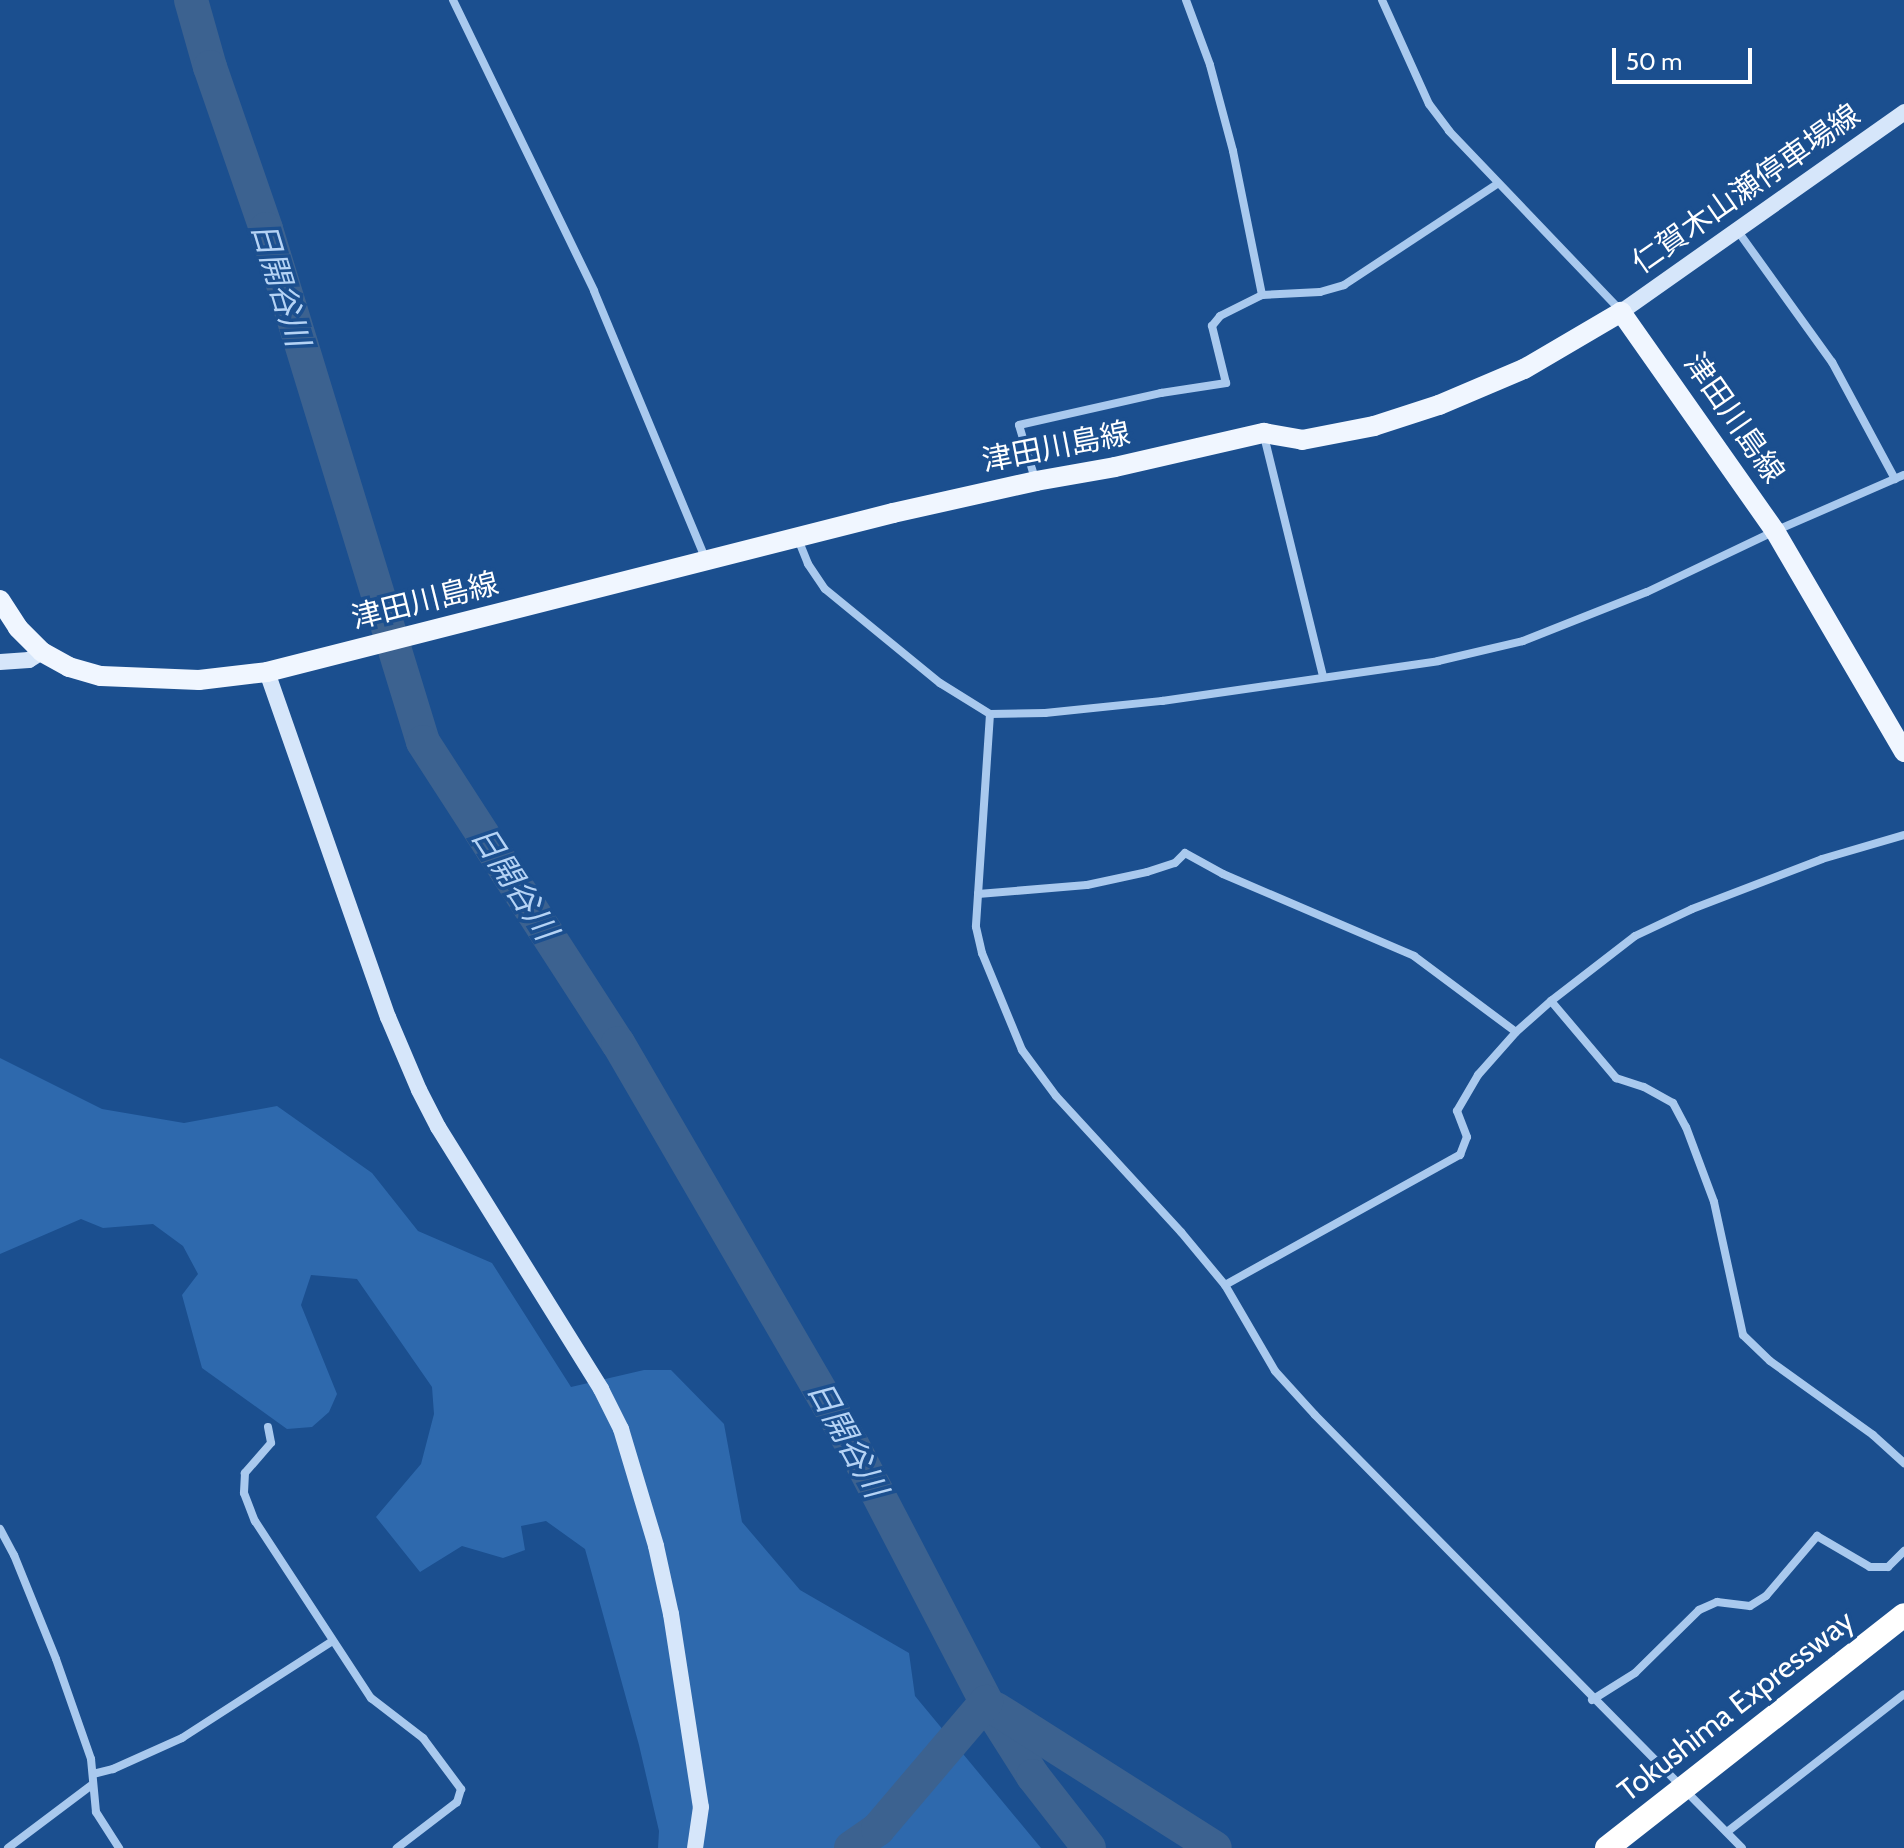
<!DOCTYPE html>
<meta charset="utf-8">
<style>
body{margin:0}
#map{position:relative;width:1904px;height:1848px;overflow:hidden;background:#1b4f8f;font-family:Cabin,"Noto Sans JP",sans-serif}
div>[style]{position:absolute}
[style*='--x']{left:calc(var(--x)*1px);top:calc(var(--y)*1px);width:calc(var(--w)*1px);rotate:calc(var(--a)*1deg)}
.green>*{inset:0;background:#2e69ad}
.river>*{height:34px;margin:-17px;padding:0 17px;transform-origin:17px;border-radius:17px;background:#3c6290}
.street>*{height:8px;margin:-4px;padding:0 4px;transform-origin:4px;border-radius:4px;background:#a9c9ee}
.secondary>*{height:16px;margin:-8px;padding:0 8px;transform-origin:8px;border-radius:8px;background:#d6e6fa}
.primary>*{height:20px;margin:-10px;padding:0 10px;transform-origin:10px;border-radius:10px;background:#f0f6ff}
.highway-bridge>*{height:24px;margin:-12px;padding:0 12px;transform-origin:12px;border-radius:12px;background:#fff}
span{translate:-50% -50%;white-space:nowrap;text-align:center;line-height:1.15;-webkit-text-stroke:7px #1b4f8f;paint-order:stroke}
.street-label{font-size:30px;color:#fff}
.water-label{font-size:32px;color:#b5d3f5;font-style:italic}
.scale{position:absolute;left:1612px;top:48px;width:140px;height:36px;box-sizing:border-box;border:4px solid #fff;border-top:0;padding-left:10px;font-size:24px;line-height:28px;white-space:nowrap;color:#fff;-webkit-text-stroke:6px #1b4f8f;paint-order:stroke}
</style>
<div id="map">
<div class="green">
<i style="clip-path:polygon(0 1058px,102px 1109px,184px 1123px,277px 1106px,372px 1173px,418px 1231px,492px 1263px,571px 1387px,644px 1370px,671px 1370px,724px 1424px,742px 1522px,800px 1590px,909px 1653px,915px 1696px,1041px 1848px,658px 1848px,659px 1831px,639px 1745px,585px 1549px,546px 1521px,521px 1526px,525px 1550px,503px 1558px,462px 1546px,420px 1572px,376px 1517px,421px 1464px,434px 1414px,432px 1387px,357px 1279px,311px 1275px,301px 1305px,337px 1394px,329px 1412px,312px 1427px,287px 1429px,202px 1368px,182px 1295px,198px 1274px,183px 1246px,153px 1224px,103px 1228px,81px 1219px,0 1254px)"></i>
</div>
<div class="river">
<i style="--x:191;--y:0;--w:70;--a:74.2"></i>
<i style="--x:210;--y:67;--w:171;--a:70.9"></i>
<i style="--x:266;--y:229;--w:536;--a:72.98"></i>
<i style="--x:423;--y:742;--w:359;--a:57.1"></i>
<i style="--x:618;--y:1043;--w:467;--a:59.8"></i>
<i style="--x:853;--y:1446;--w:288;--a:62.5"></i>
<i style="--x:986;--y:1702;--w:88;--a:57.6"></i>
<i style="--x:1033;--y:1776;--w:91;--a:52.1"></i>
<i style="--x:996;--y:1709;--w:259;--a:32.4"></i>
<i style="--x:851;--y:1848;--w:33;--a:-35"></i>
<i style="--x:878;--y:1829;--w:167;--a:-49.6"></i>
</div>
<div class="street">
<i style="--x:453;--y:0;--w:323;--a:64.1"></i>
<i style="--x:594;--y:291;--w:291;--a:67.4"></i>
<i style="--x:1186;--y:0;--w:69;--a:69.7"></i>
<i style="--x:1210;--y:65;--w:89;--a:75"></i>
<i style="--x:1233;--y:151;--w:147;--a:78.6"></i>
<i style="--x:1262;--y:295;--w:58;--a:-3"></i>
<i style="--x:1320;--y:292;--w:25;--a:-16"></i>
<i style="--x:1344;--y:285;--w:183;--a:-33.4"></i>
<i style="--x:1382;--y:0;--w:114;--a:65.7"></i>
<i style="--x:1429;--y:104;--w:34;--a:53"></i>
<i style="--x:1449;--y:131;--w:248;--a:46.3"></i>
<i style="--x:1737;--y:230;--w:163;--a:54.3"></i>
<i style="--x:1832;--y:362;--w:133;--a:61.7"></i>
<i style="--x:1264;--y:436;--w:247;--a:76.2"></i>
<i style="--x:1035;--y:479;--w:56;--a:-106.5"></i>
<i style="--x:1019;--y:425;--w:146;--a:-12.7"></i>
<i style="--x:1161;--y:393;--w:66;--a:-8.7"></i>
<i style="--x:1226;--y:383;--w:59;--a:-103.8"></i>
<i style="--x:1212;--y:326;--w:13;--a:-51"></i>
<i style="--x:1220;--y:316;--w:47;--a:-26.6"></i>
<i style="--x:798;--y:539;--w:27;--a:68"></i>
<i style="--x:808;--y:564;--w:30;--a:56"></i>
<i style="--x:825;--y:589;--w:149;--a:39.3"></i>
<i style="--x:940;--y:683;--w:59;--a:31.8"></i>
<i style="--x:990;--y:714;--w:55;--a:-1"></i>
<i style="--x:1045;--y:713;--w:118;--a:-5.9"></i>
<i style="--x:1162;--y:701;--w:279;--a:-8.2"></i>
<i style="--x:1438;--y:661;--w:87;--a:-13.2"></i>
<i style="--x:1523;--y:641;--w:133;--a:-21.6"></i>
<i style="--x:1647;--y:592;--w:142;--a:-25.5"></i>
<i style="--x:1775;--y:531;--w:141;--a:-23.5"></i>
<i style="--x:990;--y:714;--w:213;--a:93.8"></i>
<i style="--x:976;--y:927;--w:27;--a:77"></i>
<i style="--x:982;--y:953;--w:105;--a:67.6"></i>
<i style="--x:1022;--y:1050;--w:57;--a:53.5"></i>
<i style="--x:1056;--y:1096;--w:185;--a:47.4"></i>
<i style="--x:1181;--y:1232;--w:69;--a:50.3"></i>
<i style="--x:1225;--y:1285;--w:99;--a:59.8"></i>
<i style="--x:1275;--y:1371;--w:59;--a:47.7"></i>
<i style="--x:1315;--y:1415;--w:608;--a:45.4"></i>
<i style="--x:978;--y:894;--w:109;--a:-4.7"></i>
<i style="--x:1087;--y:885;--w:61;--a:-12.2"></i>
<i style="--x:1147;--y:872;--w:29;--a:-18"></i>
<i style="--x:1175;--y:863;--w:14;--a:-45"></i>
<i style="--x:1185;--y:853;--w:43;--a:28.9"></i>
<i style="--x:1223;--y:874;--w:208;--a:23.2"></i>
<i style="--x:1414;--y:956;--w:127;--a:36.7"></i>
<i style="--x:1551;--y:1001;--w:101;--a:49.8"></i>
<i style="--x:1616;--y:1078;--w:29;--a:18"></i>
<i style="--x:1644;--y:1087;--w:33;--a:29"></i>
<i style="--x:1673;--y:1103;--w:27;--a:62"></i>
<i style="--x:1686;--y:1127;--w:80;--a:69.5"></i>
<i style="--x:1714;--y:1202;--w:136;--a:77.7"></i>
<i style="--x:1743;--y:1335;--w:37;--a:44"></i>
<i style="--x:1770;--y:1361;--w:127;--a:35.7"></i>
<i style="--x:1873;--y:1435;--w:42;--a:42.1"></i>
<i style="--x:1225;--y:1285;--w:269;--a:-29"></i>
<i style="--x:1460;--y:1155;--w:19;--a:-69"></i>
<i style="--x:1467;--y:1137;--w:28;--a:-111"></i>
<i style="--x:1457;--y:1111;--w:42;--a:-59.7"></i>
<i style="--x:1478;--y:1075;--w:57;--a:-48.5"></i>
<i style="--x:1516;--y:1032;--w:47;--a:-41.5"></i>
<i style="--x:1551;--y:1001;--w:106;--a:-37.7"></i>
<i style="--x:1635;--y:936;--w:63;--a:-25.3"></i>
<i style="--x:1692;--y:909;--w:139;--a:-21"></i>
<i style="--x:1822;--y:859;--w:85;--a:-16.3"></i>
<i style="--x:268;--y:1427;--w:16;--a:79"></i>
<i style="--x:271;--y:1443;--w:40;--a:131"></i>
<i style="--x:245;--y:1473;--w:20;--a:93"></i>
<i style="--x:244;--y:1493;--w:30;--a:69"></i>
<i style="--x:255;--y:1521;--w:212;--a:56.8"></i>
<i style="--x:371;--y:1698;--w:66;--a:37.6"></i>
<i style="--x:423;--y:1738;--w:64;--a:53.3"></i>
<i style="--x:461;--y:1789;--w:14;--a:107"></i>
<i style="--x:457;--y:1802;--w:76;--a:142.5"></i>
<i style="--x:0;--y:1529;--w:30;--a:62"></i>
<i style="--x:14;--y:1555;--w:112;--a:68"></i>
<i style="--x:56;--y:1659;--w:106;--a:70.7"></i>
<i style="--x:91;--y:1759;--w:53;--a:84.6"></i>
<i style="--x:96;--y:1812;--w:43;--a:57.4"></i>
<i style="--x:1592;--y:1700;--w:51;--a:-32.1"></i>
<i style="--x:1635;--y:1673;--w:90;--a:-44.5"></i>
<i style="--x:1699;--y:1610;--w:20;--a:-24"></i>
<i style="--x:1717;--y:1602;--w:33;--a:7"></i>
<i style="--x:1750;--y:1606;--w:19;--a:-32"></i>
<i style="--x:1766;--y:1596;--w:79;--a:-49.6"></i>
<i style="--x:1817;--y:1536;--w:61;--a:30.3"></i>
<i style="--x:1870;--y:1567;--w:18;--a:0"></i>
<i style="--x:1888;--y:1567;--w:23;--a:-45"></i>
<i style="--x:93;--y:1774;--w:21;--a:-14"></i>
<i style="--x:113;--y:1769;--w:76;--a:-24.2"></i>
<i style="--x:182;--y:1738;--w:177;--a:-32.8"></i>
<i style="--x:1727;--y:1832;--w:224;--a:-37.9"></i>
<i style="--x:8;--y:1848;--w:106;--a:-37"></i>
</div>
<div class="secondary">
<i style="--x:1621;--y:312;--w:347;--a:-35.2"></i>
<i style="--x:0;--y:662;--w:29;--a:-4"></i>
<i style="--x:29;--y:660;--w:15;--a:-32"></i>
<i style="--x:267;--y:672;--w:366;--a:70.7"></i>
<i style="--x:388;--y:1017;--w:79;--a:67"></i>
<i style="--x:419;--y:1090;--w:42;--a:62.8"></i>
<i style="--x:438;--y:1127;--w:309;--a:58.1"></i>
<i style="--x:601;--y:1389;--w:45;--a:63.4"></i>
<i style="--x:621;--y:1429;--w:122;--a:73.3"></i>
<i style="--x:656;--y:1546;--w:70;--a:77.6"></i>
<i style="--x:671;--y:1614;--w:195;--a:81.2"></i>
<i style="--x:701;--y:1807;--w:41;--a:98.3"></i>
</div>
<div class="primary">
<i style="--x:0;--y:600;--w:33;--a:57"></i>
<i style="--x:18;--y:628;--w:34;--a:45"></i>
<i style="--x:42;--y:652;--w:31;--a:29"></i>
<i style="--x:69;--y:667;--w:33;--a:16"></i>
<i style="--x:101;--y:676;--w:98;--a:2.3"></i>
<i style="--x:199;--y:680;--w:68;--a:-6.7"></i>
<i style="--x:267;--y:672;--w:646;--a:-14.25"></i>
<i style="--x:893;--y:513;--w:147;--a:-12.6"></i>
<i style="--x:1036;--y:481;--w:80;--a:-10"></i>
<i style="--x:1115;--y:467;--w:153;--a:-12.9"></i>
<i style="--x:1264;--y:433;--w:39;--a:10"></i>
<i style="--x:1302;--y:440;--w:73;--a:-11"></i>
<i style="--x:1374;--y:426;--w:68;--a:-17.9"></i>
<i style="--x:1439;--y:405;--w:92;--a:-23"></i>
<i style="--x:1524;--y:369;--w:113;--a:-30.4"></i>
<i style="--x:1621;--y:312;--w:268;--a:54.9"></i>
<i style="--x:1775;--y:531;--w:256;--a:59.7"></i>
</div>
<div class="highway-bridge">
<i style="--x:1607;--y:1848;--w:377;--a:-38.1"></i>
</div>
<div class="street-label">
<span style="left:1746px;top:189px;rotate:-35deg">仁賀木山瀬停車場線</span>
<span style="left:1734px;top:418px;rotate:55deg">津田川島線</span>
<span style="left:1056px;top:447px;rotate:-11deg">津田川島線</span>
<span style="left:425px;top:601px;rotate:-14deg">津田川島線</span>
<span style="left:1736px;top:1706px;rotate:-38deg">Tokushima Expressway</span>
</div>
<div class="water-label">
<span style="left:280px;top:284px;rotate:73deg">日開谷川</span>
<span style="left:514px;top:883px;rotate:57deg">日開谷川</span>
<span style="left:847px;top:1439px;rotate:61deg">日開谷川</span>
</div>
<div class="scale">50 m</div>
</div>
